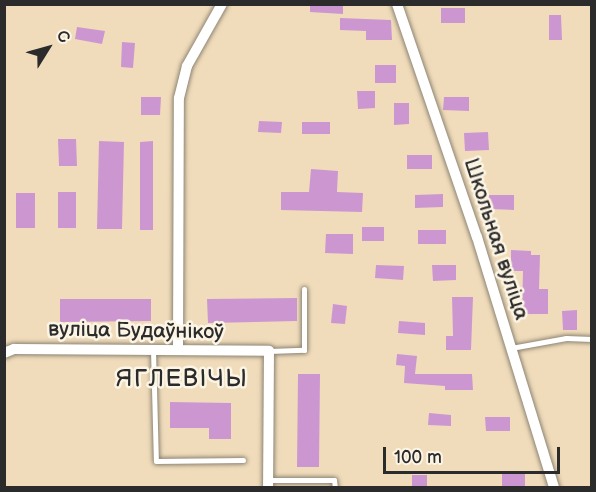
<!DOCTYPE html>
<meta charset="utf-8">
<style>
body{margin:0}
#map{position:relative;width:596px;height:492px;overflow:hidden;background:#f0dcbb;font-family:"Balsamiq Sans",sans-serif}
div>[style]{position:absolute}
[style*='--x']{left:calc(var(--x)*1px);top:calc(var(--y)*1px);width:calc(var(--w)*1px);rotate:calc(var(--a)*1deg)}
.building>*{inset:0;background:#cc97d0}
.roads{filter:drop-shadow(0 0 2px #8e8473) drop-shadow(0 0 2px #8e8473)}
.lane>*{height:5px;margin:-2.5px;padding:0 2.5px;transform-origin:2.5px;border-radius:2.5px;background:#fff}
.street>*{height:10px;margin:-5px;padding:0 5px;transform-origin:5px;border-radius:5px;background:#fff}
span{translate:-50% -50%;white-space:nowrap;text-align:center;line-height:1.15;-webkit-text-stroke:5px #fcf5e5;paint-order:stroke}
.street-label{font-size:21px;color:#2b2b2b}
.quarter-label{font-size:24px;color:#2b2b2b;letter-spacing:1.5px}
.frame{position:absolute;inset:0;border:6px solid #2b2b2b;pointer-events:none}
.north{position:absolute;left:18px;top:18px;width:60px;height:60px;-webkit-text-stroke:4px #fcf5e5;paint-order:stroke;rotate:53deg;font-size:16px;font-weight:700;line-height:24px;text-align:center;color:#2b2b2b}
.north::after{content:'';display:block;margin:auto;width:21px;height:27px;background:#2b2b2b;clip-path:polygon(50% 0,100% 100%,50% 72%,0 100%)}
.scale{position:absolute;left:383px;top:447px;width:177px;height:27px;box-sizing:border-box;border:3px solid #2b2b2b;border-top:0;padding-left:8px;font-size:18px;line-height:21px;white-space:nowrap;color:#2b2b2b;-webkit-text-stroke:4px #fcf5e5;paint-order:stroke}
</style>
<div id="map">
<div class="building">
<i style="clip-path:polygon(310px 4px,343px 4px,343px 14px,310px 12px)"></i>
<i style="clip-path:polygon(441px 8px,465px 8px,465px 23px,441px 23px)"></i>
<i style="clip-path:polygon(549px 15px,561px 15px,562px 40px,549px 40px)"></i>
<i style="clip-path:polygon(340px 18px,391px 20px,392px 40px,366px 40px,366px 31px,340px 30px)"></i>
<i style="clip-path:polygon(77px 27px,105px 31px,102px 44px,75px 39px)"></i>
<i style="clip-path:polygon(122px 42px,135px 43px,133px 68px,121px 67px)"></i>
<i style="clip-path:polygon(375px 65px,396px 65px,396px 83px,375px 83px)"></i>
<i style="clip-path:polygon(357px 91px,375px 91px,375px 108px,358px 109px)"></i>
<i style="clip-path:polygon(141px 97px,161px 97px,160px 115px,141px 115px)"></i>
<i style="clip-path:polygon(444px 97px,469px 97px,469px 111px,443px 110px)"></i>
<i style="clip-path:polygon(394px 103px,409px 103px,409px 124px,394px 125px)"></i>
<i style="clip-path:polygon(259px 121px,282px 122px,281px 133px,258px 132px)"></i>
<i style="clip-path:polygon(302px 122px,330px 122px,330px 134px,302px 134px)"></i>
<i style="clip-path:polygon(488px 132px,489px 150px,465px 151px,464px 133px)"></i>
<i style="clip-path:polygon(58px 139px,76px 139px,77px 166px,59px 166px)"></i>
<i style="clip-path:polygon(99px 141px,124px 142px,122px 229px,97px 229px)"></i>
<i style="clip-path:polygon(153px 141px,153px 230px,140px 230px,140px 142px)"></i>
<i style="clip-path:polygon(407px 155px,432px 155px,432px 169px,407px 169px)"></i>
<i style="clip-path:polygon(311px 169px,338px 171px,337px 192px,363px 193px,362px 212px,281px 210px,281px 192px,309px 192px)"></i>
<i style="clip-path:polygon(58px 192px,76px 192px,76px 228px,58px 228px)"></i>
<i style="clip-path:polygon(16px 193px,35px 193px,35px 228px,16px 228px)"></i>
<i style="clip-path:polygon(443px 194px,443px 207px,415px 208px,415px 195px)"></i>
<i style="clip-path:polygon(489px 195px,514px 195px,514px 210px,489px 209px)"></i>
<i style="clip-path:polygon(362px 227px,384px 227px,384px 241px,362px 241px)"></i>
<i style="clip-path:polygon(418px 230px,446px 230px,446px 244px,418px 244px)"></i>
<i style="clip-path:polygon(326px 234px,353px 234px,353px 254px,325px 253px)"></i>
<i style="clip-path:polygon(511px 250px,531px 251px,531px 255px,540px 255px,539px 289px,548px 289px,548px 314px,522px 314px,523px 271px,511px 271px)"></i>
<i style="clip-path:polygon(376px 265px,404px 266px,403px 280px,375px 278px)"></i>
<i style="clip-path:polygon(432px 265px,456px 265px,456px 280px,433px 281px)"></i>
<i style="clip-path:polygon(452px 297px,473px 297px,471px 350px,446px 350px,446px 336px,453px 336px)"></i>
<i style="clip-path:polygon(297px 298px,297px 321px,208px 323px,207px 299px)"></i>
<i style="clip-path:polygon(60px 299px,151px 299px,151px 321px,60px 322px)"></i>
<i style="clip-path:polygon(333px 304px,347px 306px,345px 324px,331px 323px)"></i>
<i style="clip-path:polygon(577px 310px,577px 330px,563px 330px,562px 311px)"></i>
<i style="clip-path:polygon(399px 321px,425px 323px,425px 335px,398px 333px)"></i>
<i style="clip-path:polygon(397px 354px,417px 356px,415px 374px,472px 374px,473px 390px,445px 390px,445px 386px,404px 383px,405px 366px,396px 365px)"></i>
<i style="clip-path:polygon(298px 374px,320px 374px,319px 467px,297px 467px)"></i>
<i style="clip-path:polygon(170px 402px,231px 403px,231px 439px,209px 439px,209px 428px,170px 428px)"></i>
<i style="clip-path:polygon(429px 413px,451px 415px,451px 426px,428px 425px)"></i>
<i style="clip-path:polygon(485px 417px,510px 417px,510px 431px,486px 431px)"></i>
<i style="clip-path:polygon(525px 471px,525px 488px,502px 488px,502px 472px)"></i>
<i style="clip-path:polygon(412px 475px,427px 475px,427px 488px,412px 488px)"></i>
</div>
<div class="roads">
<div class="lane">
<i style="--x:511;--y:348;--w:56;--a:-10.3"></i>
<i style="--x:566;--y:338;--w:26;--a:2"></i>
<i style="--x:153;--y:350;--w:111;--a:88.5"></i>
<i style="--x:156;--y:461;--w:87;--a:-0.7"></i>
<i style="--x:269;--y:351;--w:35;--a:-2"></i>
<i style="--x:304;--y:350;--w:61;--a:-90"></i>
<i style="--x:267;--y:480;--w:67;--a:0"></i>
<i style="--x:334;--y:480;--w:8;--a:83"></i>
</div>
<div class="street">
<i style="--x:397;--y:4;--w:246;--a:71.1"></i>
<i style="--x:477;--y:237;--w:263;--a:72.9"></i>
<i style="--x:178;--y:350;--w:252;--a:-89.8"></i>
<i style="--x:179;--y:98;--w:33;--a:-76"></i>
<i style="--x:187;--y:66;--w:71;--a:-60.6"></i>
<i style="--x:4;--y:353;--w:11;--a:-22"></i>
<i style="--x:14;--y:349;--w:255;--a:0.4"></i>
<i style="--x:269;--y:351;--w:137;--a:90.4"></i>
</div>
</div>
<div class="street-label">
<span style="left:496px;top:239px;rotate:72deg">Школьная вуліца</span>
<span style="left:136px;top:331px;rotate:1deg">вуліца Будаўнікоў</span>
</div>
<div class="quarter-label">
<span style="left:182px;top:379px">ЯГЛЕВІЧЫ</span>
</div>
<div class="frame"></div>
<div class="north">С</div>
<div class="scale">100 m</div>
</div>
